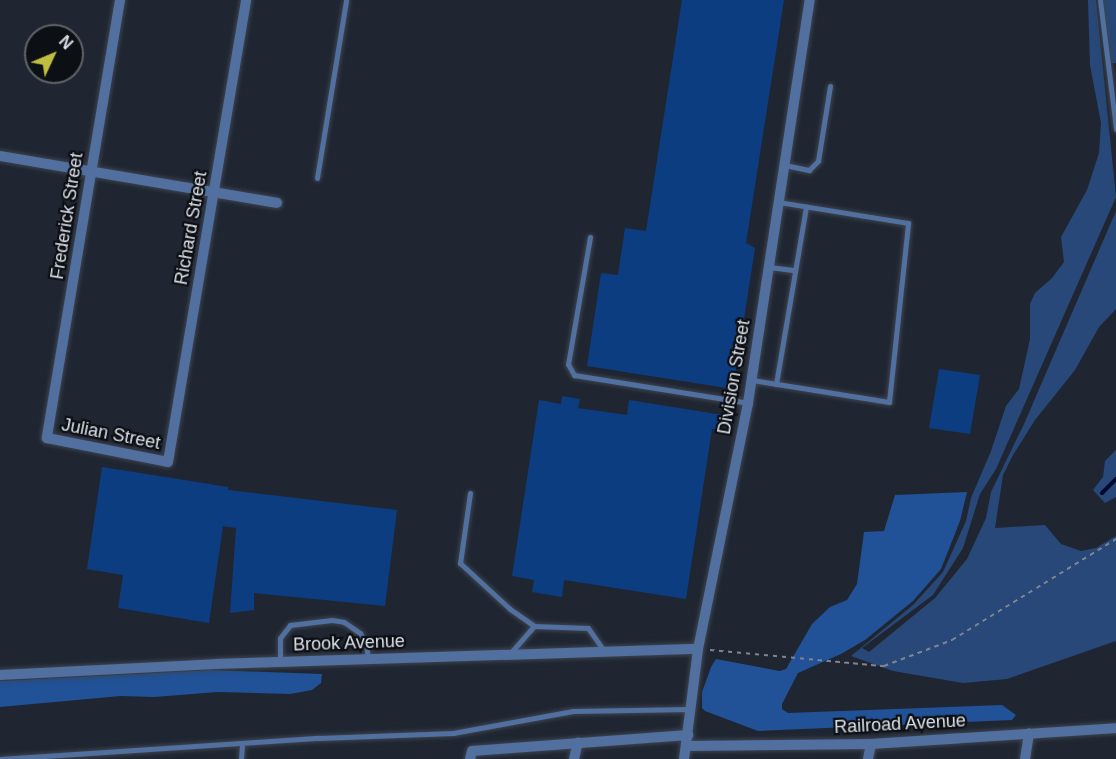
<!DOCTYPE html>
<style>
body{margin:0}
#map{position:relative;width:1116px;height:759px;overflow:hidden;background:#1f2632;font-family:Helvetica,sans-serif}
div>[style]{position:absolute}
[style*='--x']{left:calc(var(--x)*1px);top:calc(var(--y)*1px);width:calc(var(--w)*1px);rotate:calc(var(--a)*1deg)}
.green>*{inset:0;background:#274879}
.forest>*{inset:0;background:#215196}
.stream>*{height:4px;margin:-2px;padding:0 2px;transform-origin:2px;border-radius:2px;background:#00092c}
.building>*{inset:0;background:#0d3d81}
.path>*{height:2px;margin-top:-1px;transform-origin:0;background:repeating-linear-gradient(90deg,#7f858f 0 4.5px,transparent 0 9px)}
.roads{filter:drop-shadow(0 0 2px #3d444f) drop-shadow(0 0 2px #3d444f)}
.service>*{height:5px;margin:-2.5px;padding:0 2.5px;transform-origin:2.5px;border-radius:2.5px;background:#51709f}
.minor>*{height:10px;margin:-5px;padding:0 5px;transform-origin:5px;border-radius:5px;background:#51709f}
span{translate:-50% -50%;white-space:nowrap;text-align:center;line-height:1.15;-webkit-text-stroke:4.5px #0c0f14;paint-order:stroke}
.street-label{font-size:18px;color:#dbe0e8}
.north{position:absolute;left:24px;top:24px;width:60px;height:60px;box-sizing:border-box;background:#0c0f14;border:2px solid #5f6369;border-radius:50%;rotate:46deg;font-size:16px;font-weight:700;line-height:24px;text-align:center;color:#dbe0e8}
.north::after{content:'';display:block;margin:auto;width:21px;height:27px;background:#c0be40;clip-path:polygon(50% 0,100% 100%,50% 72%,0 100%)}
</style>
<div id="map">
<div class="green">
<i style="clip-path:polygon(1088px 0,1096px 0,1116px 197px,996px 469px,980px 494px,963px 548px,933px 595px,862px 648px,869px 652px,935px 598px,967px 559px,986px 518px,991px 492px,1024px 424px,1116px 211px,1116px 309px,1099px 327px,1075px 370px,1035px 420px,1013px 455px,1003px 475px,995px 528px,1045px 525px,1061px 544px,1081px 551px,1096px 548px,1116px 536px,1116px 641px,1007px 679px,963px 683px,893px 671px,851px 656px,913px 605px,943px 572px,966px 521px,971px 498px,991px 451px,1006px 406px,1019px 389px,1030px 339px,1030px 304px,1035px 293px,1052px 278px,1064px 262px,1061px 237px,1087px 190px,1099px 153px,1101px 123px,1090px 65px)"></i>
<i style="clip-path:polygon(1103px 0,1116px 0,1116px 63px,1111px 63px)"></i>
<i style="clip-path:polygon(1116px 450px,1116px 497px,1105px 503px,1093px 490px,1103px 477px,1105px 461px)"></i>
</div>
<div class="forest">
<i style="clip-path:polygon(967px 492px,960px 521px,941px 569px,913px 601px,865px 640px,841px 654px,798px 673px,782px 704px,782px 709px,788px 713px,1002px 705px,1016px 715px,1012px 720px,758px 731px,705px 711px,702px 708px,702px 692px,711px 667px,716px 659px,780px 671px,786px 669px,812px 624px,830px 607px,847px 600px,857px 584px,864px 532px,884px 531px,895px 495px)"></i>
<i style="clip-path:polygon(210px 670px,322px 674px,321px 683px,312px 690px,290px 694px,218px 692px,154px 697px,121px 696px,0 707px,0 681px)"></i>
</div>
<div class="stream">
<i style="--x:1102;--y:493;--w:20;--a:-45"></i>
</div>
<div class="building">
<i style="clip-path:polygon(682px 0,784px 0,746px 243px,755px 248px,733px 389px,587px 366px,601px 273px,618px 275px,625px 228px,646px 231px)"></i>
<i style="clip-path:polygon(939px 369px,980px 375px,970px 434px,929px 428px)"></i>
<i style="clip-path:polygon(562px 396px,580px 399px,578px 408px,627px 415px,629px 400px,723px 415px,721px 430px,712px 429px,686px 599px,564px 580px,562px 597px,532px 592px,534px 580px,512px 576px,539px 400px,561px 404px)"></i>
<i style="clip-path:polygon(102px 467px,228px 487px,228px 490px,397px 510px,385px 606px,254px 593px,254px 610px,230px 613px,236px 528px,223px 526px,209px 623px,118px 608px,123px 575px,87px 569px)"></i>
</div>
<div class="path">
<i style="--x:710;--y:650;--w:175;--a:5.3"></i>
<i style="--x:884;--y:666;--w:73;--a:-20.9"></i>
<i style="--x:952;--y:640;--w:193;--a:-31.6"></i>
</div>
<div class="roads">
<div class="service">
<i style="--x:1100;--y:0;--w:130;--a:82.9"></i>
<i style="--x:785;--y:165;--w:25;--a:12"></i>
<i style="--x:809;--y:170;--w:13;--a:-45"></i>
<i style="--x:818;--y:161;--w:76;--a:-80.9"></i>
<i style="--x:317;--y:178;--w:180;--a:-80.7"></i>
<i style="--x:590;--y:237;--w:129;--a:99.8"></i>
<i style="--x:568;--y:364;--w:13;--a:61"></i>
<i style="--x:574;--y:375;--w:176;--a:9.1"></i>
<i style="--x:769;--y:267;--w:26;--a:7"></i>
<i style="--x:752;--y:380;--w:139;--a:9.1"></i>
<i style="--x:889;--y:402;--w:180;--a:-83.9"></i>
<i style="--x:908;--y:223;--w:131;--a:-170.8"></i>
<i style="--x:776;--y:384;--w:180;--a:-80.4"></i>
<i style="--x:470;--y:493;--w:71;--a:98.1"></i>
<i style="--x:460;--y:563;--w:68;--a:42.6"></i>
<i style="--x:510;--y:609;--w:29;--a:35"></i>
<i style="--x:534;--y:626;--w:37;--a:131"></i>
<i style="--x:534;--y:626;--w:54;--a:2.1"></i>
<i style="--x:588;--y:628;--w:28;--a:55"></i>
<i style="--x:280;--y:662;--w:24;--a:-90"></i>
<i style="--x:280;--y:638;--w:16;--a:-52"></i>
<i style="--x:290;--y:625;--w:42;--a:-6.8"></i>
<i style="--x:332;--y:620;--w:12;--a:9"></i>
<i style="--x:344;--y:622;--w:19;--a:35"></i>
<i style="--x:360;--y:633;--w:13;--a:61"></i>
<i style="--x:366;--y:644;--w:15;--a:82"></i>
<i style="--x:0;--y:759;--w:320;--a:-3.8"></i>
<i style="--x:319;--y:738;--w:134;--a:-2.1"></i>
<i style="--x:453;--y:733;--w:122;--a:-10.4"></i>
<i style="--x:573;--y:711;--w:118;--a:-1"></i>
<i style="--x:241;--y:759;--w:16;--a:-86"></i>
</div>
<div class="minor">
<i style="--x:120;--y:0;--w:444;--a:99.5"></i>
<i style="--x:47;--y:438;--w:123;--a:11.2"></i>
<i style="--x:168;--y:462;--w:469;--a:-80.4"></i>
<i style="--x:0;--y:156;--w:281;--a:9.6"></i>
<i style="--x:0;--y:675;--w:215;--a:-2.9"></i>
<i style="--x:215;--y:664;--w:483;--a:-1.8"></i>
<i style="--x:686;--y:746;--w:185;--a:-0.6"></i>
<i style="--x:871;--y:744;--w:246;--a:-3.7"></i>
<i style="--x:470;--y:759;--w:8;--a:-76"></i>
<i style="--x:472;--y:751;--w:217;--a:-4.2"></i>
<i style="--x:574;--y:759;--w:17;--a:-77"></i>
<i style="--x:684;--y:759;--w:111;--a:-82.7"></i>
<i style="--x:698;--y:649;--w:251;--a:-78.5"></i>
<i style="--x:748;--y:403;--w:408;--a:-81.3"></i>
<i style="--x:868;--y:759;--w:15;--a:-79"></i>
<i style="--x:1025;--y:759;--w:26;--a:-81"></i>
</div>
</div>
<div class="street-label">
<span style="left:67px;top:216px;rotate:-81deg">Frederick Street</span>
<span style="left:191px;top:228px;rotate:-80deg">Richard Street</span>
<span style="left:734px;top:377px;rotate:-80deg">Division Street</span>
<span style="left:111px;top:434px;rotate:11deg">Julian Street</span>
<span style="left:349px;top:643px;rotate:-2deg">Brook Avenue</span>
<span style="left:900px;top:724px;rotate:-3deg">Railroad Avenue</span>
</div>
<div class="north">N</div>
</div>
